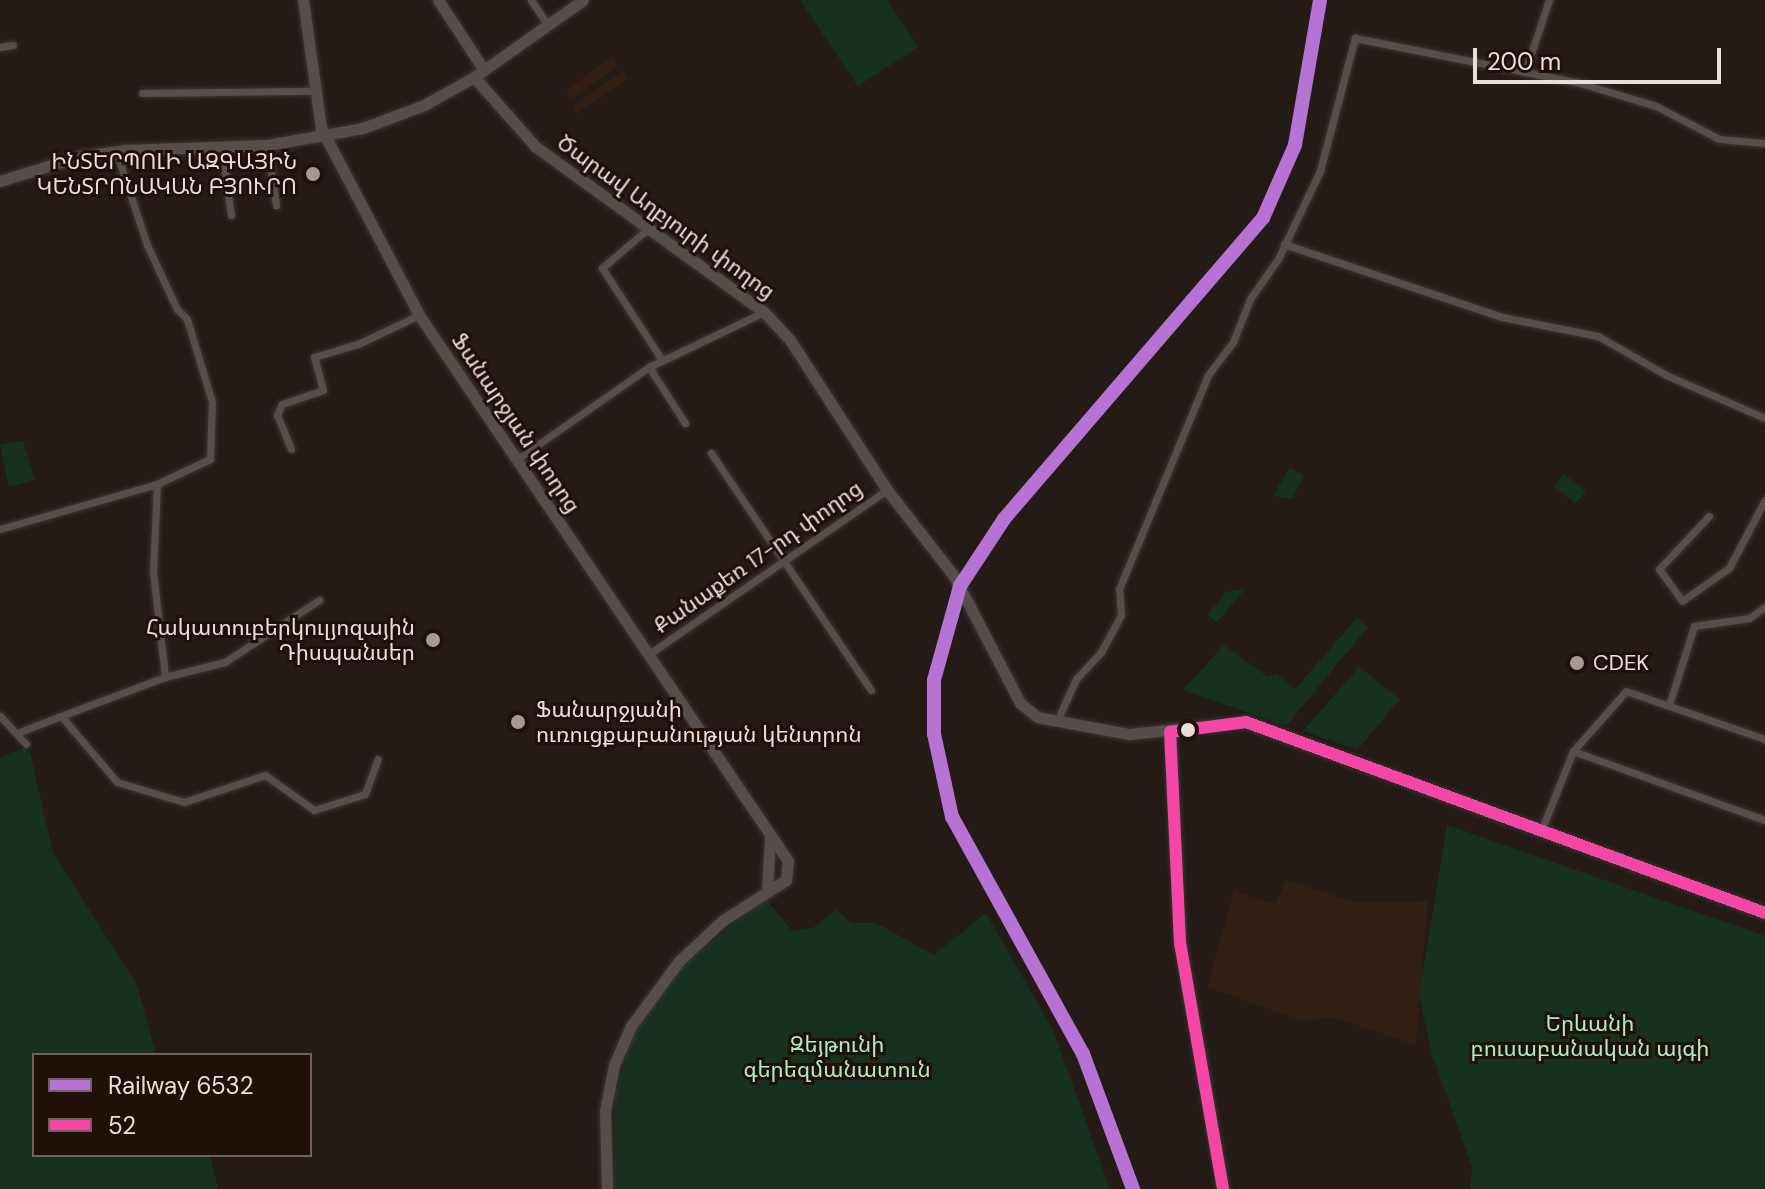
<!DOCTYPE html>
<meta charset="utf-8">
<style>
body{margin:0}
#map{position:relative;width:1765px;height:1189px;overflow:hidden;background:#241b17;font-family:"DM Sans","Noto Sans Armenian",sans-serif}
div>[style]{position:absolute}
[style*='--x']{left:calc(var(--x)*1px);top:calc(var(--y)*1px);width:calc(var(--w)*1px);rotate:calc(var(--a)*1deg)}
.built>*{inset:0;background:#321e15}
.green>*{inset:0;background:#173121}
.roads{filter:drop-shadow(0 0 2px #3d3633) drop-shadow(0 0 2px #3d3633)}
.street>*{height:7px;margin:-3.5px;padding:0 3.5px;transform-origin:3.5px;border-radius:3.5px;background:#564e4a}
.secondary>*{height:11px;margin:-5.5px;padding:0 5.5px;transform-origin:5.5px;border-radius:5.5px;background:#564e4a}
.bus-1>*{height:12px;margin:-6px;padding:0 6px;transform-origin:6px;border-radius:6px;background:#f346a5}
.rail-1>*{height:14px;margin:-7px;padding:0 7px;transform-origin:7px;border-radius:7px;background:#b673d3}
.dots>*{width:22px;height:22px;translate:-50% -50%;box-sizing:border-box;border:4px solid #1f110a;border-radius:50%}
span{translate:-50% -50%;white-space:nowrap;text-align:center;line-height:1.15;-webkit-text-stroke:6px #1f110a;paint-order:stroke}
.poi-label{font-size:22px;color:#e9ded9}
.right{translate:-100% -50%;text-align:right}
.left{translate:0 -50%;text-align:left}
.street-label{font-size:22px;color:#e9ded9}
.park-label{font-size:22px;color:#aeebc5}
.legend{position:absolute;left:32px;top:1053px;width:280px;height:104px;box-sizing:border-box;background:#1f110a;border:2px solid #70635d;margin:0;padding:10px 14px;list-style:none;font-size:24px;color:#e9ded9}
.legend li{display:flex;align-items:center;gap:16px;height:40px}
.legend b{width:40px;border:2px solid #70635d}
.scale{position:absolute;left:1473px;top:48px;width:248px;height:36px;box-sizing:border-box;border:4px solid #e9ded9;border-top:0;padding-left:10px;font-size:24px;line-height:28px;white-space:nowrap;color:#e9ded9;-webkit-text-stroke:6px #1f110a;paint-order:stroke}
</style>
<div id="map">
<div class="built">
<i style="clip-path:polygon(612px 57px,618px 66px,572px 99px,566px 90px)"></i>
<i style="clip-path:polygon(623px 71px,629px 78px,577px 114px,571px 107px)"></i>
<i style="clip-path:polygon(1286px 880px,1358px 903px,1428px 901px,1416px 1045px,1337px 1018px,1300px 1020px,1207px 987px,1234px 891px,1275px 904px)"></i>
</div>
<div class="green">
<i style="clip-path:polygon(800px 0,887px 0,918px 47px,858px 86px)"></i>
<i style="clip-path:polygon(23px 441px,35px 480px,9px 487px,0 445px)"></i>
<i style="clip-path:polygon(1290px 467px,1304px 476px,1292px 499px,1273px 496px)"></i>
<i style="clip-path:polygon(1564px 474px,1586px 491px,1575px 504px,1554px 486px)"></i>
<i style="clip-path:polygon(1245px 589px,1217px 622px,1208px 615px,1226px 592px)"></i>
<i style="clip-path:polygon(1357px 618px,1368px 627px,1286px 726px,1183px 690px,1224px 645px,1268px 677px,1276px 674px,1295px 689px)"></i>
<i style="clip-path:polygon(1359px 667px,1400px 699px,1357px 750px,1303px 731px)"></i>
<i style="clip-path:polygon(23px 748px,30px 752px,53px 853px,137px 985px,156px 1055px,34px 1055px,34px 1155px,210px 1155px,218px 1189px,0 1189px,0 757px)"></i>
<i style="clip-path:polygon(1447px 825px,1765px 936px,1765px 1189px,1470px 1189px,1472px 1167px,1432px 1054px,1419px 996px)"></i>
<i style="clip-path:polygon(765px 898px,792px 931px,813px 928px,836px 910px,851px 923px,876px 923px,934px 955px,986px 913px,1053px 1030px,1110px 1189px,615px 1189px,615px 1097px,632px 1037px,679px 970px)"></i>
</div>
<div class="roads">
<div class="street">
<i style="--x:531;--y:0;--w:30;--a:56"></i>
<i style="--x:0;--y:47;--w:13;--a:-9"></i>
<i style="--x:1525;--y:72;--w:76;--a:-71.6"></i>
<i style="--x:142;--y:93;--w:171;--a:-0.7"></i>
<i style="--x:221;--y:145;--w:71;--a:81.9"></i>
<i style="--x:267;--y:145;--w:61;--a:81.5"></i>
<i style="--x:650;--y:227;--w:63;--a:139.5"></i>
<i style="--x:602;--y:268;--w:110;--a:56.9"></i>
<i style="--x:1284;--y:244;--w:230;--a:18.5"></i>
<i style="--x:1502;--y:317;--w:98;--a:11.2"></i>
<i style="--x:1598;--y:336;--w:78;--a:29.8"></i>
<i style="--x:1666;--y:375;--w:108;--a:23.5"></i>
<i style="--x:649;--y:367;--w:67;--a:57.3"></i>
<i style="--x:291;--y:449;--w:37;--a:-112"></i>
<i style="--x:277;--y:415;--w:12;--a:-66"></i>
<i style="--x:282;--y:404;--w:43;--a:-18.9"></i>
<i style="--x:323;--y:390;--w:34;--a:-105"></i>
<i style="--x:314;--y:357;--w:46;--a:-16.5"></i>
<i style="--x:358;--y:344;--w:68;--a:-25.4"></i>
<i style="--x:711;--y:453;--w:286;--a:56"></i>
<i style="--x:516;--y:460;--w:162;--a:-35"></i>
<i style="--x:649;--y:367;--w:127;--a:-25.6"></i>
<i style="--x:157;--y:484;--w:87;--a:92.6"></i>
<i style="--x:153;--y:571;--w:107;--a:83.5"></i>
<i style="--x:1709;--y:516;--w:73;--a:133.3"></i>
<i style="--x:1659;--y:569;--w:39;--a:54"></i>
<i style="--x:1682;--y:601;--w:57;--a:-35.1"></i>
<i style="--x:1729;--y:568;--w:77;--a:-62.1"></i>
<i style="--x:0;--y:529;--w:163;--a:-16"></i>
<i style="--x:157;--y:484;--w:59;--a:-25.3"></i>
<i style="--x:210;--y:459;--w:57;--a:-88"></i>
<i style="--x:212;--y:402;--w:87;--a:-106.8"></i>
<i style="--x:187;--y:319;--w:14;--a:-135"></i>
<i style="--x:177;--y:309;--w:71;--a:-115.1"></i>
<i style="--x:147;--y:245;--w:99;--a:-108.3"></i>
<i style="--x:649;--y:654;--w:289;--a:-34.6"></i>
<i style="--x:1669;--y:705;--w:83;--a:-72.4"></i>
<i style="--x:1694;--y:626;--w:56;--a:-8.3"></i>
<i style="--x:1749;--y:618;--w:19;--a:-35"></i>
<i style="--x:0;--y:716;--w:38;--a:47"></i>
<i style="--x:61;--y:716;--w:111;--a:-20.6"></i>
<i style="--x:165;--y:677;--w:62;--a:-14"></i>
<i style="--x:225;--y:662;--w:113;--a:-33.4"></i>
<i style="--x:1057;--y:721;--w:46;--a:-65.7"></i>
<i style="--x:1076;--y:679;--w:37;--a:-47"></i>
<i style="--x:1101;--y:652;--w:42;--a:-61.6"></i>
<i style="--x:1121;--y:615;--w:26;--a:-94"></i>
<i style="--x:1119;--y:589;--w:232;--a:-67.4"></i>
<i style="--x:1208;--y:375;--w:41;--a:-52.9"></i>
<i style="--x:1233;--y:342;--w:46;--a:-68.4"></i>
<i style="--x:1250;--y:299;--w:49;--a:-55"></i>
<i style="--x:1278;--y:259;--w:98;--a:-64.5"></i>
<i style="--x:1320;--y:171;--w:138;--a:-75.3"></i>
<i style="--x:1355;--y:38;--w:229;--a:11.3"></i>
<i style="--x:1580;--y:83;--w:79;--a:16.8"></i>
<i style="--x:1656;--y:106;--w:71;--a:27.6"></i>
<i style="--x:1719;--y:139;--w:46;--a:5"></i>
<i style="--x:17;--y:733;--w:47;--a:-21.1"></i>
<i style="--x:61;--y:716;--w:87;--a:49.7"></i>
<i style="--x:117;--y:782;--w:70;--a:16.6"></i>
<i style="--x:184;--y:802;--w:85;--a:-18.4"></i>
<i style="--x:265;--y:775;--w:60;--a:35.5"></i>
<i style="--x:314;--y:810;--w:53;--a:-17.4"></i>
<i style="--x:365;--y:794;--w:37;--a:-70"></i>
<i style="--x:1573;--y:751;--w:80;--a:-48.5"></i>
<i style="--x:1626;--y:691;--w:147;--a:19.1"></i>
<i style="--x:1541;--y:831;--w:86;--a:-68.2"></i>
<i style="--x:1573;--y:751;--w:204;--a:19.8"></i>
</div>
<div class="secondary">
<i style="--x:303;--y:0;--w:129;--a:82"></i>
<i style="--x:321;--y:128;--w:211;--a:62.3"></i>
<i style="--x:419;--y:315;--w:659;--a:55.95"></i>
<i style="--x:788;--y:861;--w:19;--a:96"></i>
<i style="--x:786;--y:880;--w:76;--a:147.4"></i>
<i style="--x:722;--y:921;--w:59;--a:137.1"></i>
<i style="--x:679;--y:961;--w:81;--a:126.4"></i>
<i style="--x:631;--y:1026;--w:43;--a:113.6"></i>
<i style="--x:614;--y:1065;--w:47;--a:101.1"></i>
<i style="--x:605;--y:1111;--w:78;--a:88.5"></i>
<i style="--x:438;--y:0;--w:84;--a:56.7"></i>
<i style="--x:474;--y:77;--w:94;--a:48.5"></i>
<i style="--x:536;--y:147;--w:281;--a:35.9"></i>
<i style="--x:764;--y:312;--w:38;--a:47"></i>
<i style="--x:790;--y:340;--w:179;--a:57.1"></i>
<i style="--x:887;--y:490;--w:109;--a:52.1"></i>
<i style="--x:954;--y:576;--w:143;--a:62.5"></i>
<i style="--x:1020;--y:703;--w:22;--a:39"></i>
<i style="--x:1037;--y:717;--w:94;--a:10.5"></i>
<i style="--x:1129;--y:734;--w:118;--a:-5.9"></i>
<i style="--x:1246;--y:722;--w:553;--a:20.2"></i>
<i style="--x:0;--y:181;--w:81;--a:-17.3"></i>
<i style="--x:77;--y:157;--w:49;--a:-8.3"></i>
<i style="--x:125;--y:150;--w:142;--a:-2"></i>
<i style="--x:267;--y:145;--w:97;--a:-10"></i>
<i style="--x:363;--y:128;--w:65;--a:-20.7"></i>
<i style="--x:424;--y:105;--w:57;--a:-29.2"></i>
<i style="--x:474;--y:77;--w:133;--a:-35.2"></i>
<i style="--x:1170;--y:732;--w:211;--a:87.3"></i>
<i style="--x:1180;--y:943;--w:250;--a:80.1"></i>
<i style="--x:767;--y:891;--w:54;--a:-86.8"></i>
</div>
</div>
<div class="bus-1">
<i style="--x:1223;--y:1189;--w:250;--a:-99.9"></i>
<i style="--x:1180;--y:943;--w:211;--a:-92.7"></i>
<i style="--x:1170;--y:732;--w:77;--a:-7.5"></i>
<i style="--x:1246;--y:722;--w:553;--a:20.2"></i>
</div>
<div class="rail-1">
<i style="--x:1133;--y:1189;--w:144;--a:-110.3"></i>
<i style="--x:1083;--y:1054;--w:271;--a:-118.9"></i>
<i style="--x:952;--y:817;--w:85;--a:-102.2"></i>
<i style="--x:934;--y:734;--w:54;--a:-90"></i>
<i style="--x:934;--y:680;--w:98;--a:-74.5"></i>
<i style="--x:960;--y:586;--w:80;--a:-56.7"></i>
<i style="--x:1004;--y:519;--w:397;--a:-49.3"></i>
<i style="--x:1263;--y:218;--w:80;--a:-66.3"></i>
<i style="--x:1295;--y:145;--w:147;--a:-80.2"></i>
</div>
<div class="dots">
<i style="left:313px;top:174px;background:#a49a95"></i>
<i style="left:433px;top:640px;background:#a49a95"></i>
<i style="left:1577px;top:663px;background:#a49a95"></i>
<i style="left:518px;top:722px;background:#a49a95"></i>
<i style="left:1188px;top:730px;background:#e9ded9"></i>
</div>
<div class="poi-label">
<span class="right" style="left:297px;top:174px">ԻՆՏԵՐՊՈԼԻ ԱԶԳԱՅԻՆ<br>ԿԵՆՏՐՈՆԱԿԱՆ ԲՅՈՒՐՈ</span>
<span class="right" style="left:415px;top:640px">Հակատուբերկուլյոզային<br>Դիսպանսեր</span>
<span class="left" style="left:1593px;top:663px">CDEK</span>
<span class="left" style="left:536px;top:722px">Ֆանարջյանի<br>ուռուցքաբանության կենտրոն</span>
</div>
<div class="street-label">
<span style="left:666px;top:217px;rotate:36deg">Ծարավ Աղբյուրի փողոց</span>
<span style="left:516px;top:423px;rotate:56deg">Ֆանարջյան փողոց</span>
<span style="left:758px;top:557px;rotate:-35deg">Քանաքեռ 17-րդ փողոց</span>
</div>
<div class="park-label">
<span style="left:1590px;top:1036px">Երևանի<br>բուսաբանական այգի</span>
<span style="left:837px;top:1057px">Զեյթունի<br>գերեզմանատուն</span>
</div>
<ul class="legend">
<li><b style="height:10px;background:#b673d3"></b>Railway 6532</li>
<li><b style="height:10px;background:#f346a5"></b>52</li>
</ul>
<div class="scale">200 m</div>
</div>
